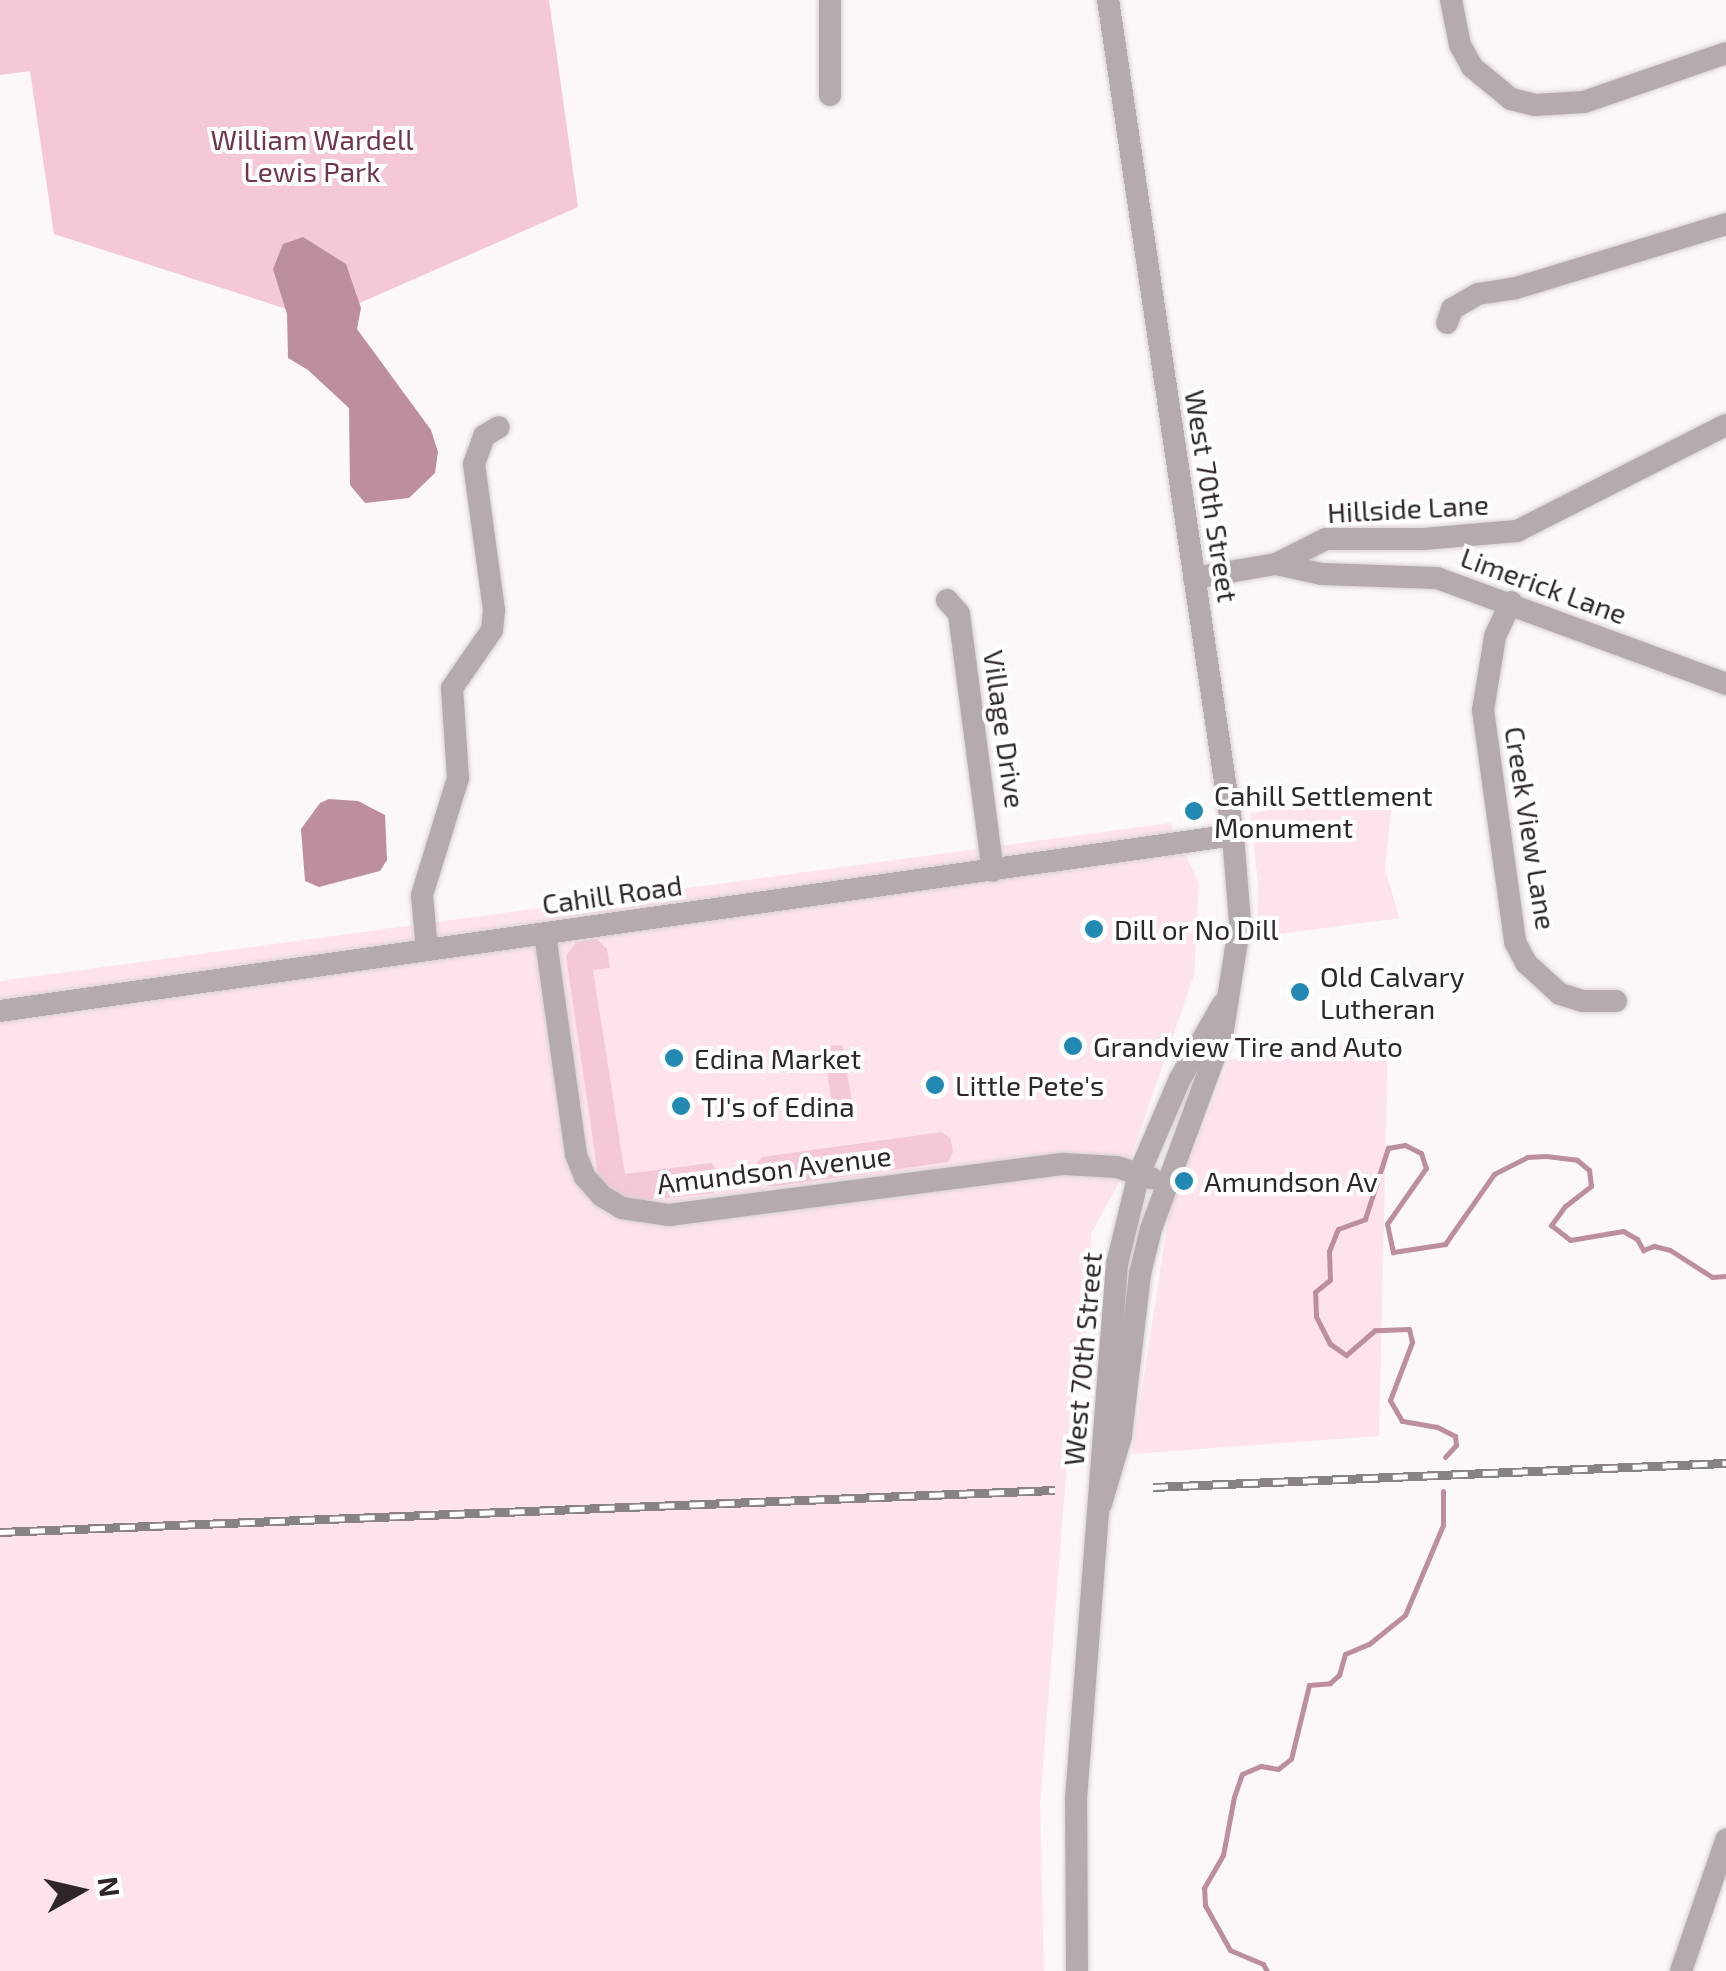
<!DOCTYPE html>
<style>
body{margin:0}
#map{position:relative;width:1726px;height:1971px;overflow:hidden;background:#fcf7f8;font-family:"Exo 2",sans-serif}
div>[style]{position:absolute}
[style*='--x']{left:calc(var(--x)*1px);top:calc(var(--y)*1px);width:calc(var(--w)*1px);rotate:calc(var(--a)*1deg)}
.built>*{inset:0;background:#fee4ea}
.green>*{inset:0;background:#f4c8d4}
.water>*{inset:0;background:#bd8f9c}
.stream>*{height:5px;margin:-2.5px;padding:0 2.5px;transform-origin:2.5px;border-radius:2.5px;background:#bd8f9c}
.roads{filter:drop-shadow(0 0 2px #d7d1d3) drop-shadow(0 0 2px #d7d1d3)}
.minor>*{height:22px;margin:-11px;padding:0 11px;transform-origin:11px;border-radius:11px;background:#b5abae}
.rail>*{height:9px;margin-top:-4.5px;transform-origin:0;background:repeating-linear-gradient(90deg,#fff 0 15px,#898284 0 30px);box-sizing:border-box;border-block:2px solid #898284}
.dots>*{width:28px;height:28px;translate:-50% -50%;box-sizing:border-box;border:5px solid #fff;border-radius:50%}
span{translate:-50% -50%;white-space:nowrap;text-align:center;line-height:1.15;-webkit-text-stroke:8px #fff;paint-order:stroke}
.park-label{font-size:28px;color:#713549}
.street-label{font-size:28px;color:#2f2628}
.poi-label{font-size:28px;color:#2f2628}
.left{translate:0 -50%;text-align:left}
.north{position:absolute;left:30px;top:1841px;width:100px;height:100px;-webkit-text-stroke:8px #fff;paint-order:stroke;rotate:82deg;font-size:28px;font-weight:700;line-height:40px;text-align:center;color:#2f2628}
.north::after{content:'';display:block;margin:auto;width:35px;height:45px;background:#2f2628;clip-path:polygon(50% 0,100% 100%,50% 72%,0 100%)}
</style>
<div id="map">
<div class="built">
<i style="clip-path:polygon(1393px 793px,1385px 868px,1399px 918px,1257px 937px,1258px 883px,1250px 813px)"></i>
<i style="clip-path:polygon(1170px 823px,1199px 883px,1194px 975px,1128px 1166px,1091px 1234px,1089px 1316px,1067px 1462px,1040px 1804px,1044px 1971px,0 1971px,0 981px)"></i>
<i style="clip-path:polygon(1388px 1037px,1379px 1436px,1132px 1454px,1169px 1213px,1229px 1060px)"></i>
</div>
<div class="green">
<i style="clip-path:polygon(0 0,549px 0,578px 207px,321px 320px,54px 234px,30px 71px,0 75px)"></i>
<i style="clip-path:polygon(597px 939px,607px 949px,610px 968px,593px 970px,625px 1174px,711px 1163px,716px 1169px,714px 1193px,629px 1202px,607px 1188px,598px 1175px,566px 956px,576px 942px)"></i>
<i style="clip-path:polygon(842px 1045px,853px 1106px,833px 1109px,824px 1053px,827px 1046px)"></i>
<i style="clip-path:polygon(942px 1132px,951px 1139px,953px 1152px,948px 1162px,770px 1187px,759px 1179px,757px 1163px,762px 1157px)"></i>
</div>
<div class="water">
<i style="clip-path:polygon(303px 237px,346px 264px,361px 308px,357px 329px,431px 430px,438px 452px,435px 473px,409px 498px,365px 503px,350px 485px,349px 408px,308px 370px,288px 358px,287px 314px,273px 269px,283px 244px)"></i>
<i style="clip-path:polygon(329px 799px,358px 801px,385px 815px,387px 860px,380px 871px,319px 887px,305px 881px,301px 829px,320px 803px)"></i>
</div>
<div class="stream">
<i style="--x:1445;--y:1457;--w:16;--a:-47"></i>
<i style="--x:1456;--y:1445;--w:9;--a:-96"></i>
<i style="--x:1455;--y:1436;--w:20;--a:-153"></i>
<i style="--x:1437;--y:1427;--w:36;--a:-170"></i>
<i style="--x:1402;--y:1421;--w:24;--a:-120"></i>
<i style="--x:1390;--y:1400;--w:62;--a:-69.2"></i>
<i style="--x:1412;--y:1342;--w:13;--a:-103"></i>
<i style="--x:1409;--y:1329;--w:34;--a:178"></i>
<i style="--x:1375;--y:1330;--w:38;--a:139"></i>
<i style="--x:1346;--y:1355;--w:19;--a:-145"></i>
<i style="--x:1330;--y:1344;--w:31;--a:-117"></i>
<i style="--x:1316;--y:1316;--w:24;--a:-92"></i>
<i style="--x:1315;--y:1292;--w:19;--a:-39"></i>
<i style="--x:1330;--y:1280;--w:29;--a:-92"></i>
<i style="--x:1329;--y:1251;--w:24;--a:-68"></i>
<i style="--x:1338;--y:1229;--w:29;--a:-20"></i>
<i style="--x:1365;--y:1219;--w:75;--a:-72.1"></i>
<i style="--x:1388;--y:1148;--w:17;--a:-10"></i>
<i style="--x:1405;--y:1145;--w:18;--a:27"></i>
<i style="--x:1421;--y:1153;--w:16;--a:72"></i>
<i style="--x:1426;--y:1168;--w:68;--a:124.9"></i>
<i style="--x:1387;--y:1224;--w:29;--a:78"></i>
<i style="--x:1393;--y:1252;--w:53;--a:-8.7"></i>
<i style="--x:1445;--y:1244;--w:85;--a:-55"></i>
<i style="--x:1494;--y:1174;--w:37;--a:-27"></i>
<i style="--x:1527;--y:1157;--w:19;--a:-3"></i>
<i style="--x:1546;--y:1156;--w:31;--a:7"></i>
<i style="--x:1577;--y:1160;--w:16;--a:40"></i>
<i style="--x:1589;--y:1170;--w:16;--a:83"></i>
<i style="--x:1591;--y:1186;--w:33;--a:142"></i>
<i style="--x:1565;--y:1206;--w:24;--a:126"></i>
<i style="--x:1551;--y:1225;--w:24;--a:38"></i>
<i style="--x:1570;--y:1240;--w:54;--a:-9.6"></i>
<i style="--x:1623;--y:1231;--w:16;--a:30"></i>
<i style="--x:1637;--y:1239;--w:13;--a:61"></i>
<i style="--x:1643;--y:1250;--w:12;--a:-20"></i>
<i style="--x:1654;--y:1246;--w:16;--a:14"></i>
<i style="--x:1670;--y:1250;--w:50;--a:32.7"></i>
<i style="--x:1712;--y:1277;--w:14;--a:-4"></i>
<i style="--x:1267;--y:1971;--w:8;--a:-120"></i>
<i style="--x:1263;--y:1964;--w:36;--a:-157"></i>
<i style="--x:1230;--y:1950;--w:51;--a:-119.1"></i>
<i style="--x:1205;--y:1905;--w:17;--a:-93"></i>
<i style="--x:1204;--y:1888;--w:38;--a:-60"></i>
<i style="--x:1223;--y:1855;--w:59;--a:-79.3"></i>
<i style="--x:1234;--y:1797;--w:24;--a:-71"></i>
<i style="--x:1242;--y:1774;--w:21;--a:-23"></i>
<i style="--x:1261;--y:1766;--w:17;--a:10"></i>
<i style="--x:1278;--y:1769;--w:16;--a:-38"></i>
<i style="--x:1291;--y:1759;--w:76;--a:-76.3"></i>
<i style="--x:1309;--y:1685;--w:21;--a:-5"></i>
<i style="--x:1330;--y:1683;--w:12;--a:-42"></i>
<i style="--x:1339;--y:1675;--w:22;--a:-74"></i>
<i style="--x:1345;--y:1654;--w:26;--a:-23"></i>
<i style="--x:1369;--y:1644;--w:46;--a:-38.9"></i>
<i style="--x:1405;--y:1615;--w:98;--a:-67.1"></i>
<i style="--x:1443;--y:1525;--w:34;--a:-90"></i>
</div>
<div class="roads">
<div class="minor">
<i style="--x:830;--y:0;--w:95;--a:90"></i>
<i style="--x:1451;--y:0;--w:46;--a:78.7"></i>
<i style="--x:1460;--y:45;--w:25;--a:61"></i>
<i style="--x:1472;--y:67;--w:50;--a:39.4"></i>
<i style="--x:1511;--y:99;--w:25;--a:14"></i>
<i style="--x:1535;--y:105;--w:49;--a:-3.5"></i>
<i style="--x:1584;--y:102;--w:150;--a:-19"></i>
<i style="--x:1447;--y:323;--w:15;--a:-70"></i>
<i style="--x:1452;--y:309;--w:30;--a:-30"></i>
<i style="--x:1478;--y:294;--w:38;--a:-9"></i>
<i style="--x:1516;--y:288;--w:220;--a:-16.9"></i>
<i style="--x:1276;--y:564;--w:47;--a:12.3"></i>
<i style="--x:1322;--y:574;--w:115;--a:2"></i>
<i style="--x:1437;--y:578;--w:308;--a:20.1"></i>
<i style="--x:1194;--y:578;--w:83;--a:-9.7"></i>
<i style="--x:1276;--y:564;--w:56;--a:-26.6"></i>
<i style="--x:1326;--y:539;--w:97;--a:0"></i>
<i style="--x:1423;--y:539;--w:94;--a:-4.9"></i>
<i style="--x:1517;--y:531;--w:234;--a:-26.9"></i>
<i style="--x:947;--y:600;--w:18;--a:49"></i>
<i style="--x:959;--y:614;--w:259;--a:82.5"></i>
<i style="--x:1511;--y:602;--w:38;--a:115"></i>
<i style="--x:1495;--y:637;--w:74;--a:99.3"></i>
<i style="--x:1483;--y:710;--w:234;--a:82.1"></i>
<i style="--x:1515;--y:942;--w:24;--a:62"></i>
<i style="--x:1526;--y:963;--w:46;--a:42.4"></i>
<i style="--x:1560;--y:994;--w:24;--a:17"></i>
<i style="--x:1583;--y:1001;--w:33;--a:0"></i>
<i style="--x:545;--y:934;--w:223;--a:82"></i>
<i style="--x:576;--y:1155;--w:24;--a:68"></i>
<i style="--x:585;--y:1177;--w:25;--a:48"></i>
<i style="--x:602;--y:1196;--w:23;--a:31"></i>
<i style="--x:622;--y:1208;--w:48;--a:8.5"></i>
<i style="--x:669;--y:1215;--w:398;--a:-7.4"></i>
<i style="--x:1064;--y:1164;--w:53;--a:3.2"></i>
<i style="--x:1117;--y:1167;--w:36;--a:18"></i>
<i style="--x:427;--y:950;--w:55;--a:-95.2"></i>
<i style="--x:422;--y:895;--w:122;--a:-72.9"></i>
<i style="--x:458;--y:778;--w:90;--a:-93.8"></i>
<i style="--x:452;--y:688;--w:70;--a:-55.4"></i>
<i style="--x:492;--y:630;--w:20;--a:-84"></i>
<i style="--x:494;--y:610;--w:147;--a:-97.8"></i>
<i style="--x:474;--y:464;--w:30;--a:-70"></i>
<i style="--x:484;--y:436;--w:17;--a:-31"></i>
<i style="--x:0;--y:1011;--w:1245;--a:-8.12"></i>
<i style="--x:1101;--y:1504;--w:71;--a:-73.6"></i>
<i style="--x:1121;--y:1436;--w:163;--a:-83.3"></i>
<i style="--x:1140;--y:1274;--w:46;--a:-76.3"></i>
<i style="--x:1151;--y:1229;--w:206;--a:-69.8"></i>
<i style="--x:1222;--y:1036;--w:115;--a:-81"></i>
<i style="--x:1240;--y:922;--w:87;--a:-94.6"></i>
<i style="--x:1233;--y:835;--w:844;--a:-98.51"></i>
<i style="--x:1077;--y:1971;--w:172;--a:-90.3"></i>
<i style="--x:1076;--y:1799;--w:537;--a:-85.62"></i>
<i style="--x:1117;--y:1264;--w:93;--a:-76.3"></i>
<i style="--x:1139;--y:1174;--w:103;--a:-66.7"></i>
<i style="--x:1180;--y:1079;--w:86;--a:-60.2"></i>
<i style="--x:1681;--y:1971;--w:139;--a:-71"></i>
</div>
</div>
<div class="rail">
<i style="--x:1153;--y:1487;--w:574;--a:-2.4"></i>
<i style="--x:0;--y:1532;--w:1056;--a:-2.28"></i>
</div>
<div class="dots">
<i style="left:1194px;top:811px;background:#2289b2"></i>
<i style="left:1094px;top:929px;background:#2289b2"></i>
<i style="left:1300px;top:992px;background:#2289b2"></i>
<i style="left:1073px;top:1046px;background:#2289b2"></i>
<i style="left:674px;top:1058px;background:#2289b2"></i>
<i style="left:935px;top:1085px;background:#2289b2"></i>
<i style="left:681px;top:1106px;background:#2289b2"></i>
<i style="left:1184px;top:1181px;background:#2289b2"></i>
</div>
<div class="park-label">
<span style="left:312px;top:155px">William Wardell<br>Lewis Park</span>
</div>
<div class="street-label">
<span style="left:1212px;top:496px;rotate:81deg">West 70th Street</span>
<span style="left:1408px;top:508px;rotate:-3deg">Hillside Lane</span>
<span style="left:1544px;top:585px;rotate:20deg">Limerick Lane</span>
<span style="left:1005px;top:729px;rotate:82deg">Village Drive</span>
<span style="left:1531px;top:828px;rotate:81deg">Creek View Lane</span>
<span style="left:612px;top:894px;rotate:-8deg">Cahill Road</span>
<span style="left:774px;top:1169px;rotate:-7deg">Amundson Avenue</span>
<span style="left:1082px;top:1359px;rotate:-85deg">West 70th Street</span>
</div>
<div class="poi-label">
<span class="left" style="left:1214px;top:811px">Cahill Settlement<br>Monument</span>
<span class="left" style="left:1114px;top:929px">Dill or No Dill</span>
<span class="left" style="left:1320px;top:992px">Old Calvary<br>Lutheran</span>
<span class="left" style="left:1093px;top:1046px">Grandview Tire and Auto</span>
<span class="left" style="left:694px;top:1058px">Edina Market</span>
<span class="left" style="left:955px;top:1085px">Little Pete's</span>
<span class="left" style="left:701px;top:1106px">TJ's of Edina</span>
<span class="left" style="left:1204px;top:1181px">Amundson Av</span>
</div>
<div class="north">N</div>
</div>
